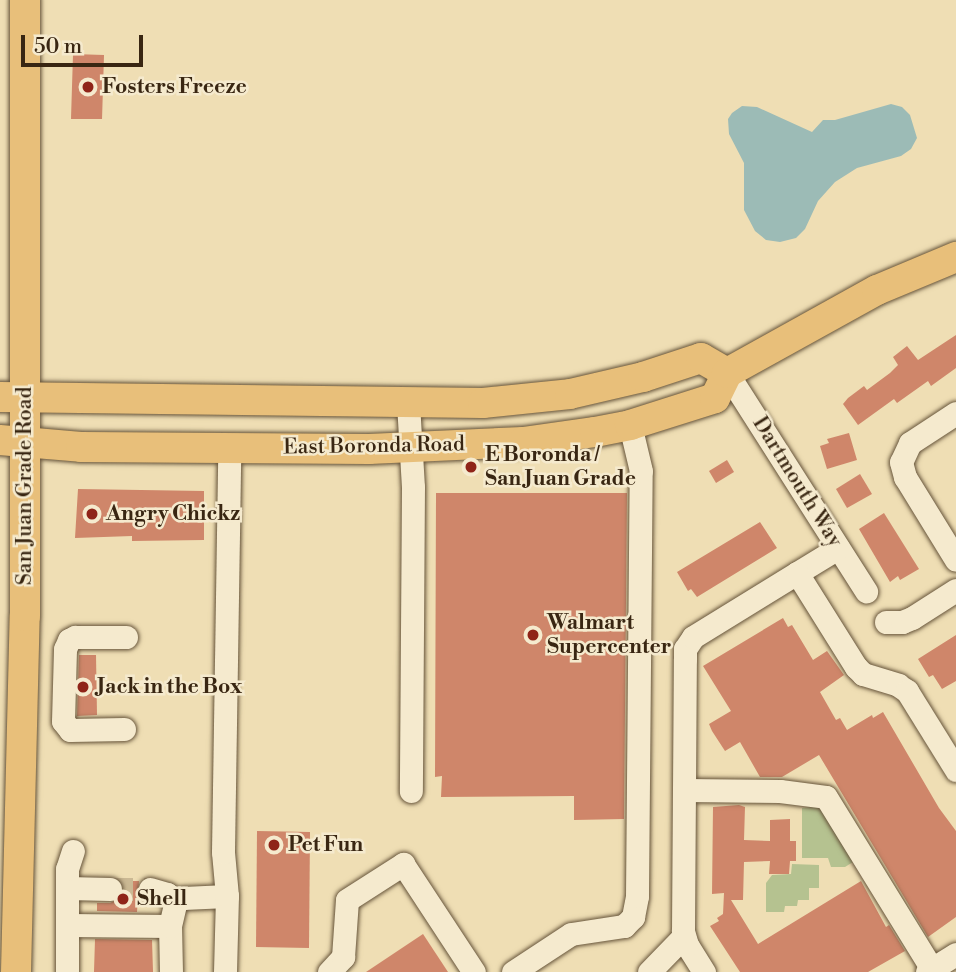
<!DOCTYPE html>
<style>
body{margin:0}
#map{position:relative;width:956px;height:972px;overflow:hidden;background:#efdeb4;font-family:"Libre Bodoni",serif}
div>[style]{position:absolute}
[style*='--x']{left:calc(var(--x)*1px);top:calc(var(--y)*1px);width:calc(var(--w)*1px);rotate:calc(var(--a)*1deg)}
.green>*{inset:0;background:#b5c290}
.water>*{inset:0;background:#9cbbb6}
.building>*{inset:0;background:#cf866a}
.minor-tunnel>*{height:23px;margin-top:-11.5px;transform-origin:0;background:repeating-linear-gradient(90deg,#cbb994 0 23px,transparent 0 34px)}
.roads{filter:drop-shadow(0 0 2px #66543a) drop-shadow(0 0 2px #66543a)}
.minor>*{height:23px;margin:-11.5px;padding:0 11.5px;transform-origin:11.5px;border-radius:11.5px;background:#f5eace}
.major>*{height:30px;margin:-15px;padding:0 15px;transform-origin:15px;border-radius:15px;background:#e8bf7a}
.dots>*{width:19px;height:19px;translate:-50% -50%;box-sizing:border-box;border:4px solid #f5eace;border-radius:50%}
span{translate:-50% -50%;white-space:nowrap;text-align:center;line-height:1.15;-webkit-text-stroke:5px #f5eace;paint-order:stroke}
.poi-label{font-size:21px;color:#392612;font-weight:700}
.left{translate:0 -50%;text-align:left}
.street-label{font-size:21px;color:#392612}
.scale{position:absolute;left:21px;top:35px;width:122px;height:32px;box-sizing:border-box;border:4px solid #392612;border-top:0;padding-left:9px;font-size:21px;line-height:24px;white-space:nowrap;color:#392612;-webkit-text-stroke:5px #f5eace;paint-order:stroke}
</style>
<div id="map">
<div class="green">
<i style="clip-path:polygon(819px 806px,853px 862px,845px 867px,831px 867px,828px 858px,802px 858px,802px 808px)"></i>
<i style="clip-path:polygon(792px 864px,819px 865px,819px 888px,809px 888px,809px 900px,798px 900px,797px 906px,785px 906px,784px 912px,766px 912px,766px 883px,772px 875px,791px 874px)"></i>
</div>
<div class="water">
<i style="clip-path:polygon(891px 104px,902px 107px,910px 115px,917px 138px,911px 149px,901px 156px,857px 168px,835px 182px,818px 201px,805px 229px,796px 238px,780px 242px,766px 240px,755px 231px,744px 210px,744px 163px,729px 134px,728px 119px,732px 113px,742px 106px,757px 107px,812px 132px,823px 120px,835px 120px)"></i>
</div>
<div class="building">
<i style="clip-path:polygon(73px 54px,104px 55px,102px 119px,71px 119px)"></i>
<i style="clip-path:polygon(956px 335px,956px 368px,931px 386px,928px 381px,897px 403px,894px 399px,858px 425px,843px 404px,848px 398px,864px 386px,867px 390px,890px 373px,898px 365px,893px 357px,907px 346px,918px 360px)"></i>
<i style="clip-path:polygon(849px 433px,857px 460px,827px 469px,820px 446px,829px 443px,827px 439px)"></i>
<i style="clip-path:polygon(727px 460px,734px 472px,716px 483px,709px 471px)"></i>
<i style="clip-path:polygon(860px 474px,872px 494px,847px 508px,836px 489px)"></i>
<i style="clip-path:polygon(78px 489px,204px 491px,204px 540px,132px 541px,132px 536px,75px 538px)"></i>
<i style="clip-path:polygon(436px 493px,627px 493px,624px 819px,574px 820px,574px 796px,441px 797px,442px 776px,435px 777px)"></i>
<i style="clip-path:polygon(884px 513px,919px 569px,900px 580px,898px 576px,890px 582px,859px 529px)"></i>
<i style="clip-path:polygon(760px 522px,777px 548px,697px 597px,691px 589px,688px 591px,677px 572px)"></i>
<i style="clip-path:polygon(783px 618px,788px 627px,792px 625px,813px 660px,827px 651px,844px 675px,820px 692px,836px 720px,840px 718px,847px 730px,872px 715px,873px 718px,883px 712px,939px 808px,956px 831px,956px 917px,928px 937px,819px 755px,782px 777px,760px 777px,740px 742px,725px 751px,712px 731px,709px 724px,731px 711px,703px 666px)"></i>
<i style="clip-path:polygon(956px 635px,956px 681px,942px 689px,933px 675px,929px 677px,918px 659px)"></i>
<i style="clip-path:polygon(79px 655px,96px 655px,97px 715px,77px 716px)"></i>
<i style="clip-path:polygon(739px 805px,745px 807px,744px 840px,770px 841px,770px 820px,790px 819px,790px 841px,796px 841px,796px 861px,790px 861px,789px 874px,769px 874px,770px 861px,744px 862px,743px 900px,731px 900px,758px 944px,861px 881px,886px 927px,889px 925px,905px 951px,868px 972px,740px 972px,710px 926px,719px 921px,717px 918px,723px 914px,724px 893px,712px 894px,713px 807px)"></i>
<i style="clip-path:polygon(257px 831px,310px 832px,309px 948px,256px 947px)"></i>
<i style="clip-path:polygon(121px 881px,139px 881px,137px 912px,97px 911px,97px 903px,110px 903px,122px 897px)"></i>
<i style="clip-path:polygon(423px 934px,448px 972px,366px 972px)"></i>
<i style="clip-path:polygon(95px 939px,152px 940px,153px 972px,94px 972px)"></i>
</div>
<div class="minor-tunnel">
<i style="--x:110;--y:889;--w:40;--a:0"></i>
</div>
<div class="roads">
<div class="minor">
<i style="--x:727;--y:373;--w:259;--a:57.5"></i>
<i style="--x:408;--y:403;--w:84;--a:86.6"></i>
<i style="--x:413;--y:487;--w:304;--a:90.4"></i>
<i style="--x:956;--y:413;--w:55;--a:146.9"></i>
<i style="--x:910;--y:443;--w:21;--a:115"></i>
<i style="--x:901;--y:462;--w:16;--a:75"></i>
<i style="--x:905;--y:477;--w:97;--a:58.4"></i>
<i style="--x:797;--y:573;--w:48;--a:-31.4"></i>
<i style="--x:886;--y:622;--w:16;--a:0"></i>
<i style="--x:902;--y:622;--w:11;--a:-22"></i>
<i style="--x:912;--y:618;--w:52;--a:-32.5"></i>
<i style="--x:124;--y:729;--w:54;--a:178.9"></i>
<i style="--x:70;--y:730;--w:11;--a:-128"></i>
<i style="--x:63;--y:721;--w:72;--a:-88.4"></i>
<i style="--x:65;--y:649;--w:10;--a:-66"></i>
<i style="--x:69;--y:640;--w:7;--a:-27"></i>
<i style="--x:75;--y:637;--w:51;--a:0"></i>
<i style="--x:685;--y:790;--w:95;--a:0.6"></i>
<i style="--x:780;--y:791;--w:46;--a:7.4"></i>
<i style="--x:826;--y:797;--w:202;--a:58.4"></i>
<i style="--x:67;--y:888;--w:43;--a:1.3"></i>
<i style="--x:150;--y:889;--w:18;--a:16"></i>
<i style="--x:167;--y:894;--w:11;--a:38"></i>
<i style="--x:68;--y:925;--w:102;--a:0.6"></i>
<i style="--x:67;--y:972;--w:103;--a:-90"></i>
<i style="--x:67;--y:869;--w:19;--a:-72"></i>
<i style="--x:171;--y:972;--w:46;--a:-91.2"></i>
<i style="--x:170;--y:926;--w:26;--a:-77"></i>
<i style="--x:176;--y:901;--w:8;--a:-23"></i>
<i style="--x:183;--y:898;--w:44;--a:-2.6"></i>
<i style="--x:225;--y:972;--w:76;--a:-88.5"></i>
<i style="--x:227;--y:896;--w:44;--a:-95.2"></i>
<i style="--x:223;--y:852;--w:404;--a:-89.1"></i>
<i style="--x:329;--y:972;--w:21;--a:-47"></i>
<i style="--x:343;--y:957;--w:57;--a:-86"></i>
<i style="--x:347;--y:900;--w:67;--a:-32.7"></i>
<i style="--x:403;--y:864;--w:129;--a:56.7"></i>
<i style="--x:513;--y:972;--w:69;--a:-33.2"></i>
<i style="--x:571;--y:934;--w:54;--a:-8.6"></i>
<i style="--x:624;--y:926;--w:13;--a:-45"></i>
<i style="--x:633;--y:917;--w:21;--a:-79"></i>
<i style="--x:637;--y:896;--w:425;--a:-89.5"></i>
<i style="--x:641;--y:471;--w:47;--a:-103.4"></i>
<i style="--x:649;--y:972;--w:49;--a:-45.8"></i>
<i style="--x:704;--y:972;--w:32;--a:-122"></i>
<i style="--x:687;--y:945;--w:15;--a:-106"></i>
<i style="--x:683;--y:931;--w:272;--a:-89.6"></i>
<i style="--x:685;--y:659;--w:10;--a:-90"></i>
<i style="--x:685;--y:649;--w:14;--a:-56"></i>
<i style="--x:693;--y:637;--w:122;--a:-31.6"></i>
<i style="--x:797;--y:573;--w:111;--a:57.9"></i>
<i style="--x:856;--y:667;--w:10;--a:45"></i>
<i style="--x:863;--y:674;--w:37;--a:17"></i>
<i style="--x:898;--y:685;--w:11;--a:34"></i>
<i style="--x:907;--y:691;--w:93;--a:58.2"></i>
<i style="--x:927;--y:972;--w:34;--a:-32"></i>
</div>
<div class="major">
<i style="--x:0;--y:397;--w:483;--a:0.7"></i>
<i style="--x:483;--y:403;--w:87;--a:-5.9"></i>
<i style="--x:570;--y:394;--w:75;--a:-13.1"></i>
<i style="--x:643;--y:377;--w:61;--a:-18.1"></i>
<i style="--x:701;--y:358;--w:30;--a:30"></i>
<i style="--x:0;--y:440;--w:81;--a:4.9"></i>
<i style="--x:81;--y:447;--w:288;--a:0.4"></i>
<i style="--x:369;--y:449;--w:154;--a:-2.6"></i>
<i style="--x:523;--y:442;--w:73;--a:-7.9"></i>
<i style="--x:595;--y:432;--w:36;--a:-11"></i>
<i style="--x:630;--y:425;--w:89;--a:-17.6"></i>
<i style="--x:715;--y:398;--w:28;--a:-64"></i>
<i style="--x:727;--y:373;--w:171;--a:-29"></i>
<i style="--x:877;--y:290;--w:86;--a:-22.7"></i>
<i style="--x:16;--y:972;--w:356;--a:-88.6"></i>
<i style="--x:25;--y:616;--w:616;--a:-90"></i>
</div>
</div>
<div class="dots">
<i style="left:88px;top:87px;background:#8f2418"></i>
<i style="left:471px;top:467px;background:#8f2418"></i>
<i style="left:92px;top:514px;background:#8f2418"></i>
<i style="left:533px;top:635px;background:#8f2418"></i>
<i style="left:83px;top:687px;background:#8f2418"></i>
<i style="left:274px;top:845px;background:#8f2418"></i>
<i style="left:123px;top:899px;background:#8f2418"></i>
</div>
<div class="poi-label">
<span class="left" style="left:102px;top:87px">Fosters Freeze</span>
<span class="left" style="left:485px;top:467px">E Boronda /<br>San Juan Grade</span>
<span class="left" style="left:106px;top:514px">Angry Chickz</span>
<span class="left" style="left:547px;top:635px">Walmart<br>Supercenter</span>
<span class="left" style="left:97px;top:687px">Jack in the Box</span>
<span class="left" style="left:288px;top:845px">Pet Fun</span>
<span class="left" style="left:137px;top:899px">Shell</span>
</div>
<div class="street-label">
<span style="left:374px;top:446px;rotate:-1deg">East Boronda Road</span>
<span style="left:797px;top:482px;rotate:58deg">Dartmouth Way</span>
<span style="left:25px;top:486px;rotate:-90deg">San Juan Grade Road</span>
</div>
<div class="scale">50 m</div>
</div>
